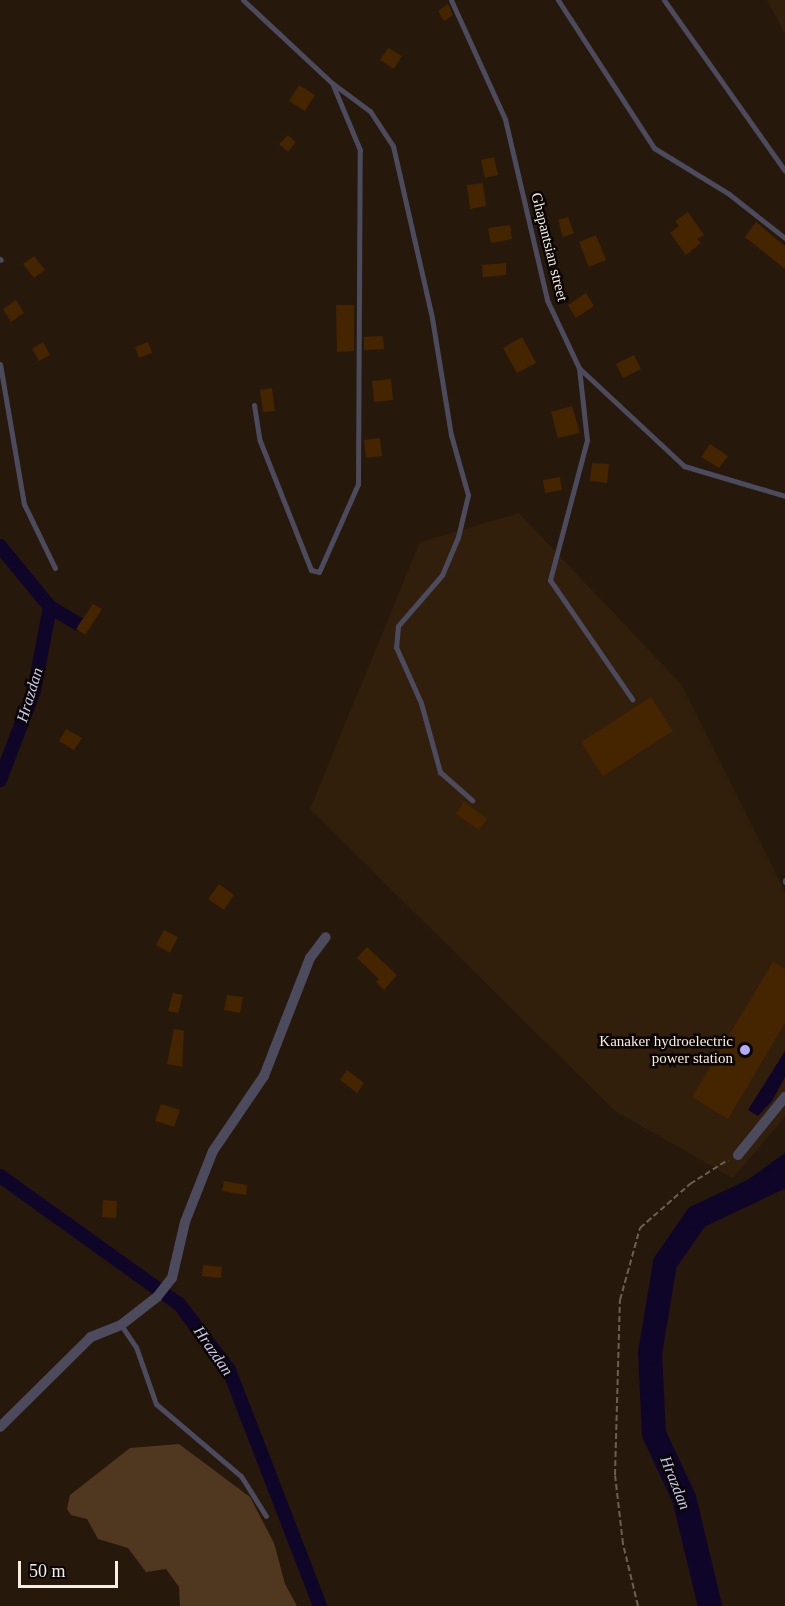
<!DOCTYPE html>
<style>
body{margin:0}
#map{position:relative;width:785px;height:1606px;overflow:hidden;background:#26180b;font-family:"Times New Roman",serif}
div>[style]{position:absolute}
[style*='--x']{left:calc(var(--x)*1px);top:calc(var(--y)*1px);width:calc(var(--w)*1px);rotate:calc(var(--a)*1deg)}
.built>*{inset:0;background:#311f0c}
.green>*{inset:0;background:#503820}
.water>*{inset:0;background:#0e0529}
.canal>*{height:14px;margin:-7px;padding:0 7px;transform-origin:7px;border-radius:7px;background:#0e0529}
.river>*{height:24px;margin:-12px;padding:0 12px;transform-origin:12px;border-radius:12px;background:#0e0529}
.building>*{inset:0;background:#452500}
.path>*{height:2px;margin-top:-1px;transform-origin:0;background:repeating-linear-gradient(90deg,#6b5f53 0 6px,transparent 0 9px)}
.service>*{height:5px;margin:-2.5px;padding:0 2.5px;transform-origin:2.5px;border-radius:2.5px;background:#4c4b5e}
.minor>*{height:10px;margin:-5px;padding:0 5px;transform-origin:5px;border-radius:5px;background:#4c4b5e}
.dots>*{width:16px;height:16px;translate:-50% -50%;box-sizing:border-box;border:3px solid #0a0502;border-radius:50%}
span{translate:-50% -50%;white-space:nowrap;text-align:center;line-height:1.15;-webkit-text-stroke:5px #0a0502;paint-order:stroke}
.street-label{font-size:15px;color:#f6ede4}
.poi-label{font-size:15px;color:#f6ede4}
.right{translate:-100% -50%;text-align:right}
.water-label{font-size:16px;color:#cbc8f3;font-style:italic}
.scale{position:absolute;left:18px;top:1561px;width:100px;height:27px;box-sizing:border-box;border:3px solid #f6ede4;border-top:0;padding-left:8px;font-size:18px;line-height:21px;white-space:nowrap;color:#f6ede4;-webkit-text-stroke:4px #0a0502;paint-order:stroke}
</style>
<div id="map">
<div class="built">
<i style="clip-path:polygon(767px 0,785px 0,785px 34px)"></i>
<i style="clip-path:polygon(519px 513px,681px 684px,785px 892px,785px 1117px,733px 1178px,615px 1111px,310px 809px,420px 542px)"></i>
</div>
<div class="green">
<i style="clip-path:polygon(179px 1444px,250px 1497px,274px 1543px,285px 1584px,297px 1606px,180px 1606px,179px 1587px,166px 1569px,146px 1572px,128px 1548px,98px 1539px,87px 1519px,71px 1515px,67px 1509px,70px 1495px,130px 1448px)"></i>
</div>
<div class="water">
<i style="clip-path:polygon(785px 1051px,785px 1077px,772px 1101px,758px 1116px,748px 1110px)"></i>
<i style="clip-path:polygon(785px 1153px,785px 1184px,779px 1191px,740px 1197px,749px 1179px)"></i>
</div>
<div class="canal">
<i style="--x:0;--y:546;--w:79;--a:50.7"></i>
<i style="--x:50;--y:607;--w:33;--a:31"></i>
<i style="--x:0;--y:780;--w:95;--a:-69.1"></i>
<i style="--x:34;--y:691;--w:86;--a:-79.2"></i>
<i style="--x:0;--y:1176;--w:221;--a:35.6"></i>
<i style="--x:180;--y:1305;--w:81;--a:53"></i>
<i style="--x:229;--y:1370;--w:253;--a:68.9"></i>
</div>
<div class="river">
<i style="--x:710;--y:1606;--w:111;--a:-103.5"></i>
<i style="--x:684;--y:1498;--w:71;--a:-115.1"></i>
<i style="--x:654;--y:1434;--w:81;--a:-92.8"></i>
<i style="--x:650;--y:1353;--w:91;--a:-80.5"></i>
<i style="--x:665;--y:1263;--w:56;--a:-55.2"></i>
<i style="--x:697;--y:1217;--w:91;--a:-25.4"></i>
<i style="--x:779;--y:1178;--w:9;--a:-49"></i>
</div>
<div class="building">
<i style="clip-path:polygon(448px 4px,453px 15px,444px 21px,438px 11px)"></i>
<i style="clip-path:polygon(388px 48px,402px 56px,394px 69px,380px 60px)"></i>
<i style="clip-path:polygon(299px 85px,315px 95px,305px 111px,289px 101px)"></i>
<i style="clip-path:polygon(288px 135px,296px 142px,288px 152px,279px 144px)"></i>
<i style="clip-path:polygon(494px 157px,498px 175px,485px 178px,481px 160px)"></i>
<i style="clip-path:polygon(483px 183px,486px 206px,470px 209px,467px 185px)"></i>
<i style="clip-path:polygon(688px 212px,704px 235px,697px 239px,701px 243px,686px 255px,670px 233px,679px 226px,675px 221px)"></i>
<i style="clip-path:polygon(568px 217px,574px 233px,563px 237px,558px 220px)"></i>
<i style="clip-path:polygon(756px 222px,785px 246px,785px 269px,745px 237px)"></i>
<i style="clip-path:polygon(510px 225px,512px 239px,491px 243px,488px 228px)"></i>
<i style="clip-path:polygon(596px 235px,606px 260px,589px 267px,579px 242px)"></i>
<i style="clip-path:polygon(34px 256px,45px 270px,34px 278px,23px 264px)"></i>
<i style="clip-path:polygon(506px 263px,506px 275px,483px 277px,482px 265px)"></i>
<i style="clip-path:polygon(586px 293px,594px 306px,576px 318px,568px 305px)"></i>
<i style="clip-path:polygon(16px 300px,24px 313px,11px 322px,3px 309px)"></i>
<i style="clip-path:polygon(336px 305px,354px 305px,354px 351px,337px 352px)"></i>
<i style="clip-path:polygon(383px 336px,384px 349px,364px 350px,364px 337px)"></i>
<i style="clip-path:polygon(522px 337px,536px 363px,517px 373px,503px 348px)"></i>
<i style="clip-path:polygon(43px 342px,50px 355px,39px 361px,32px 349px)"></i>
<i style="clip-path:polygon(148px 342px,152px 353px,139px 358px,135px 347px)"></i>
<i style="clip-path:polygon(634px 355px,641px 369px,623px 378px,616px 364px)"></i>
<i style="clip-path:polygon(391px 379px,393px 400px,374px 402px,372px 381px)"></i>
<i style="clip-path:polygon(272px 388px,275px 411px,263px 412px,260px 390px)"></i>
<i style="clip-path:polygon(572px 406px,580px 433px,558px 438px,551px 412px)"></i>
<i style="clip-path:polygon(380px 438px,382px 456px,366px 458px,364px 440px)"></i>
<i style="clip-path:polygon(710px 444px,728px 456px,719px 468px,701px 457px)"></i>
<i style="clip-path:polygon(592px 463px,609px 464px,607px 483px,590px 481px)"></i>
<i style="clip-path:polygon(560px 477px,562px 490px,545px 493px,543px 480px)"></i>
<i style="clip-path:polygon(93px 604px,102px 609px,85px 635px,76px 629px)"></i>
<i style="clip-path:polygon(651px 697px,673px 731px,603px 776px,581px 742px)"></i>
<i style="clip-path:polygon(66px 729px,82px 738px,74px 750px,59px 741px)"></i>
<i style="clip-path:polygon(464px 802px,487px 819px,479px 830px,456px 814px)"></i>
<i style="clip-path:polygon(219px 884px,234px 895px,224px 910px,208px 899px)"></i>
<i style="clip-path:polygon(164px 930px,178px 937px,170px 953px,156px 945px)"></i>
<i style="clip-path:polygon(367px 947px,397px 975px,384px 990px,376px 982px,379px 979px,357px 958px)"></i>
<i style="clip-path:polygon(773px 962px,785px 969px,785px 1023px,728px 1119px,692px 1097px)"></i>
<i style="clip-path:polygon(173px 993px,183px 995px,178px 1013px,168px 1011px)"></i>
<i style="clip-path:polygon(227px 995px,243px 997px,240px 1013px,224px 1010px)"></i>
<i style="clip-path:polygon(174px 1029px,184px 1031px,182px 1067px,167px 1064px)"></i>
<i style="clip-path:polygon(347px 1070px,364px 1083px,357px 1093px,340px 1080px)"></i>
<i style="clip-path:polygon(161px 1104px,180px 1110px,174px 1127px,155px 1121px)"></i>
<i style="clip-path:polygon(224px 1181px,247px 1185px,246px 1195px,222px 1191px)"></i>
<i style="clip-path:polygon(103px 1200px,117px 1201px,116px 1218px,102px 1217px)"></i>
<i style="clip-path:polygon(203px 1265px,222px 1267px,221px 1278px,202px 1276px)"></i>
</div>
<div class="path">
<i style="--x:638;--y:1606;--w:64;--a:-103.6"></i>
<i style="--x:623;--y:1544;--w:69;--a:-96.6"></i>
<i style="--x:615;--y:1475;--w:175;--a:-88.4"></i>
<i style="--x:620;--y:1300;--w:75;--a:-74.5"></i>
<i style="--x:640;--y:1228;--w:67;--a:-41.3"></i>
<i style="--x:690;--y:1184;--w:45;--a:-32.3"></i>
</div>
<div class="service">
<i style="--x:243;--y:0;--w:122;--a:43"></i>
<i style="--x:332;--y:83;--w:47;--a:36.4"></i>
<i style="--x:370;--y:111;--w:42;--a:56.7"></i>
<i style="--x:393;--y:146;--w:176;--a:77.2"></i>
<i style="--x:432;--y:318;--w:119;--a:80.8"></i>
<i style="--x:451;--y:435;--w:62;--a:74.2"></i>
<i style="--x:468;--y:495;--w:43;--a:103.4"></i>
<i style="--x:458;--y:537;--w:41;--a:112.8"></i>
<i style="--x:442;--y:575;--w:67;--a:130.8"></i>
<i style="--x:398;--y:626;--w:21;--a:95"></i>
<i style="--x:396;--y:647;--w:61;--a:65.9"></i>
<i style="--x:421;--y:703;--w:72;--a:74.6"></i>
<i style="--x:440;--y:772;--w:43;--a:41.2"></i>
<i style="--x:451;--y:0;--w:131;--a:65.6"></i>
<i style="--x:505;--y:119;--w:186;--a:76.9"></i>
<i style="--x:547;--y:300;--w:75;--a:64.8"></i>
<i style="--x:579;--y:368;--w:144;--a:43"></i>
<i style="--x:684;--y:466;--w:105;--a:16.5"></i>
<i style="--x:558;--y:0;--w:176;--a:57"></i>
<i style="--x:654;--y:148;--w:88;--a:31.5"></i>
<i style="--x:729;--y:194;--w:71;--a:38.2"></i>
<i style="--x:664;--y:0;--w:209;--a:54.7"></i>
<i style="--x:0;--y:259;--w:1;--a:45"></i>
<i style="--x:0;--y:364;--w:142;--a:80.3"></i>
<i style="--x:24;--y:504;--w:71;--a:64.2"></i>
<i style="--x:579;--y:368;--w:72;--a:83.7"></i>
<i style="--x:587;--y:440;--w:145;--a:104.8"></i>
<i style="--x:550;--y:580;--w:145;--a:55.4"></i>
<i style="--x:254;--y:405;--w:36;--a:81"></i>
<i style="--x:260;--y:441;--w:139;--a:68.4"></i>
<i style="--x:311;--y:570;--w:8;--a:14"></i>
<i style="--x:319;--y:572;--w:96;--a:-66.1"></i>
<i style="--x:358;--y:484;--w:334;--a:-89.7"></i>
<i style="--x:360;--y:150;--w:70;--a:-112.6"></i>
<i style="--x:785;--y:880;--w:2;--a:90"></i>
<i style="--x:121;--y:1325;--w:27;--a:56"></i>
<i style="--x:136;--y:1347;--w:60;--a:70.7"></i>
<i style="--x:156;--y:1404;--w:111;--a:40.3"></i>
<i style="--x:241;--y:1476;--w:47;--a:58"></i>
</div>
<div class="minor">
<i style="--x:738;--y:1155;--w:75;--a:-51"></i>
<i style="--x:0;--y:1427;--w:128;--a:-44.7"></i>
<i style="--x:91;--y:1337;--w:32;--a:-22"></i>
<i style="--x:121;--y:1325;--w:46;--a:-37.9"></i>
<i style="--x:157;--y:1297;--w:24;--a:-52"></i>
<i style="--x:172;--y:1278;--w:57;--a:-76.9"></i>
<i style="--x:185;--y:1222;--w:76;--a:-68.5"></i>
<i style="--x:213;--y:1151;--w:91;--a:-55.8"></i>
<i style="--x:264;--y:1076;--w:127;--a:-68.7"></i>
<i style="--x:310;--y:958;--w:26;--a:-53"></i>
</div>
<div class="dots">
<i style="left:745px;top:1050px;background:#b4acf9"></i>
</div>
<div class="street-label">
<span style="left:549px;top:247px;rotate:76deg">Ghapantsian street</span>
</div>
<div class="poi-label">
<span class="right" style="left:733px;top:1050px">Kanaker hydroelectric<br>power station</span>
</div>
<div class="water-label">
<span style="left:30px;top:695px;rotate:-73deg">Hrazdan</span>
<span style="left:213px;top:1351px;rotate:55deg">Hrazdan</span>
<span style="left:675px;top:1483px;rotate:68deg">Hrazdan</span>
</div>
<div class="scale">50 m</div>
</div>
